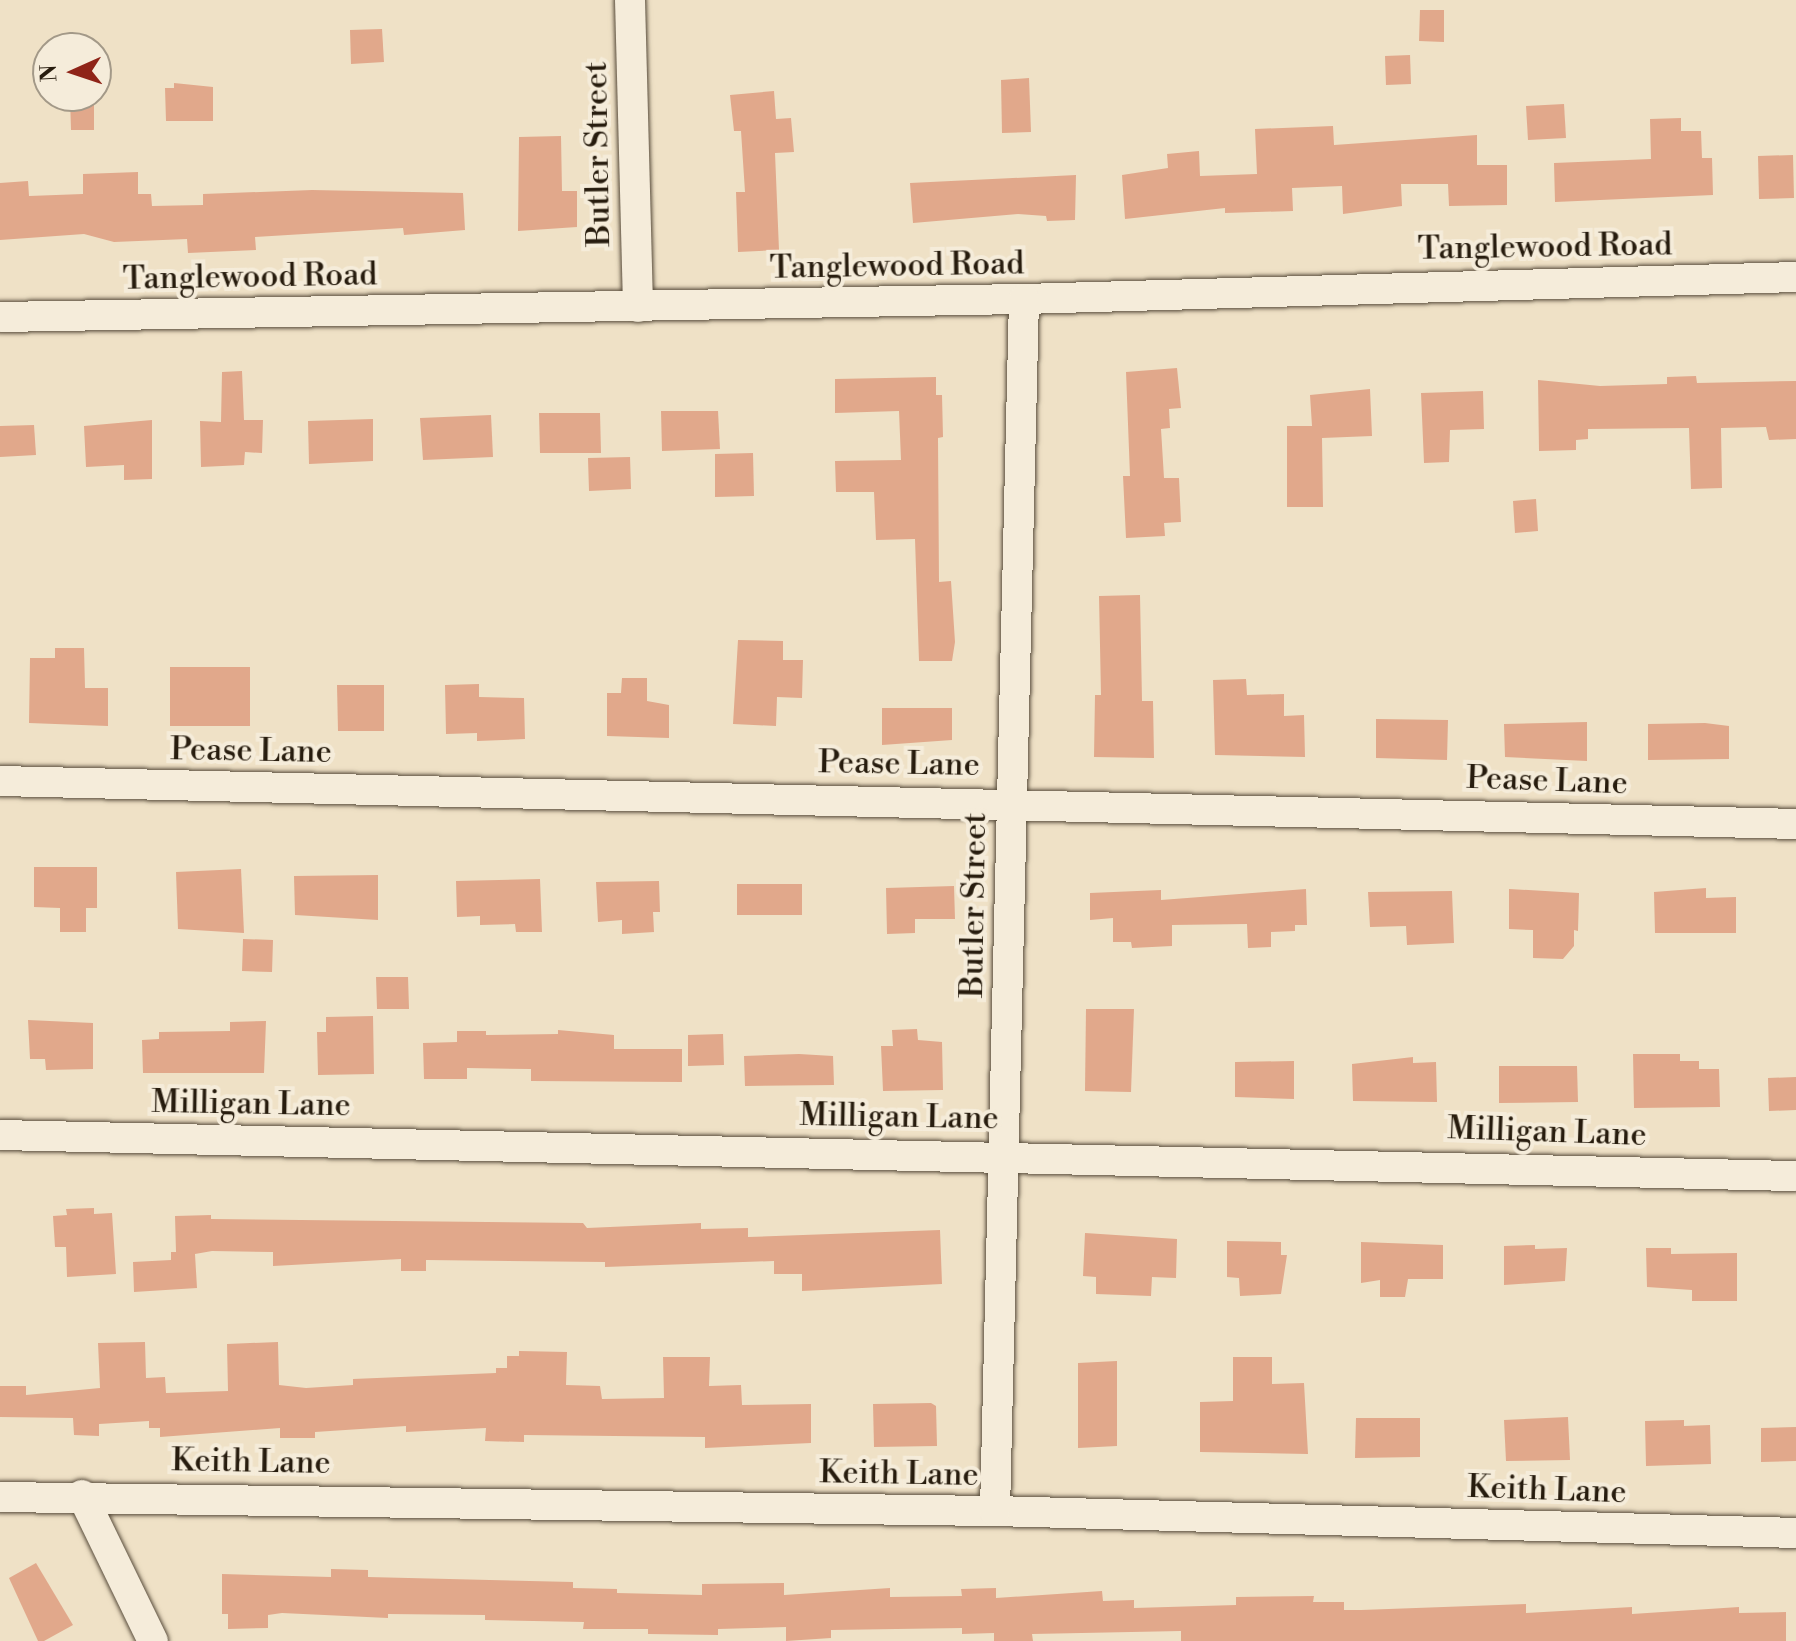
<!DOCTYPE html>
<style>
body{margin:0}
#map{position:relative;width:1796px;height:1641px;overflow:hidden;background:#efe1c6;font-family:"Libre Bodoni",serif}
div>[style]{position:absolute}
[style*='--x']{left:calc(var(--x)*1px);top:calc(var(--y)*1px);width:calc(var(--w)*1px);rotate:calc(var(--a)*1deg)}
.building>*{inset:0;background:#e1a88b}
.roads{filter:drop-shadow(0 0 2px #594d3c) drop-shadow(0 0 2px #594d3c)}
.minor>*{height:30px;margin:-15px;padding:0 15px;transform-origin:15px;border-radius:15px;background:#f5ecda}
span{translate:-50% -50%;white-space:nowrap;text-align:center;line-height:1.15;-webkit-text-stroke:8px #f5ecda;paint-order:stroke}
.street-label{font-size:32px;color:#271c0e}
.north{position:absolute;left:32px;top:32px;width:80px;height:80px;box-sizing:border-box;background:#f5ecda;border:2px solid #a39988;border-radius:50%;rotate:267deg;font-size:22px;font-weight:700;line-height:32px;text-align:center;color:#271c0e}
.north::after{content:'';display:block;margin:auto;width:28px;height:36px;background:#8f2418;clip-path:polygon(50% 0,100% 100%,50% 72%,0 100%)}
</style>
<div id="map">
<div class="building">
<i style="clip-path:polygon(1420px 10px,1444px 10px,1444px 42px,1419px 41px)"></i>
<i style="clip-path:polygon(382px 29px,384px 62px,351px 64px,350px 30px)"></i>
<i style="clip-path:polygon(1410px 55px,1411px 84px,1386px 85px,1385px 56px)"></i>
<i style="clip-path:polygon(1029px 78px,1031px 132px,1002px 133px,1001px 80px)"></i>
<i style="clip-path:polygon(174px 83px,213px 87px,213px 121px,166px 121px,165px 88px,174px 88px)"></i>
<i style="clip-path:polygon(774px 91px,776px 119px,791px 118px,794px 152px,775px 153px,779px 250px,738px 252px,736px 192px,745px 192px,741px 131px,734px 131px,730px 95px)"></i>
<i style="clip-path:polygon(94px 96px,94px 130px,71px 130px,70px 97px)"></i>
<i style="clip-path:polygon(1564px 104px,1566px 138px,1528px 140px,1526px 106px)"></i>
<i style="clip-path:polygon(1681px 118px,1681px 131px,1701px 131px,1702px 158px,1712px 158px,1713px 195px,1555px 202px,1554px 163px,1651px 159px,1650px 119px)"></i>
<i style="clip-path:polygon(1333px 126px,1334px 145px,1477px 135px,1477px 165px,1507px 165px,1507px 205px,1449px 206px,1448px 184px,1401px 184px,1402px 206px,1343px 214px,1342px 186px,1292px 188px,1293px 211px,1225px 213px,1225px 208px,1125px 219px,1122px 175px,1168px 168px,1167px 154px,1199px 151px,1200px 176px,1257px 174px,1255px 129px)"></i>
<i style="clip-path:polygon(561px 136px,562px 191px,577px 191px,577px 227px,518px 231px,519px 137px)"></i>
<i style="clip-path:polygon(1793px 155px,1794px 198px,1759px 199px,1758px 156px)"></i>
<i style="clip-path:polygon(138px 172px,138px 194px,151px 194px,152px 206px,203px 205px,203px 194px,312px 190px,463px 193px,465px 230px,404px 235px,403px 228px,255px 237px,256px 250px,188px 253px,187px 239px,114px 242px,84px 234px,0 240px,0 183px,28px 181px,29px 196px,83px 194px,83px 174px)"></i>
<i style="clip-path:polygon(1076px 175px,1075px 220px,1047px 221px,1046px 216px,1018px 214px,913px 223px,910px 183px)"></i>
<i style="clip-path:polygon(1177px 368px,1181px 408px,1169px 409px,1170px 428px,1161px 429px,1164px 478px,1179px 478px,1181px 522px,1164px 523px,1165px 536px,1126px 538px,1123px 476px,1130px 476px,1126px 372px)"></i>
<i style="clip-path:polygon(242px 371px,244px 420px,263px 420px,262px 453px,245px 452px,244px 465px,201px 467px,200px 421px,221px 422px,222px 372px)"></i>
<i style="clip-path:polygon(1696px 376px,1697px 383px,1796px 381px,1796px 439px,1769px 440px,1766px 427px,1721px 428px,1722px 488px,1691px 489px,1689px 428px,1588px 429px,1588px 439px,1576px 440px,1576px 450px,1539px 451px,1538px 380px,1600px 386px,1667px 384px,1667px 377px)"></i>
<i style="clip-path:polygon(936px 377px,936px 395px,942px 395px,943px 437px,938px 438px,939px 582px,951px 581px,955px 642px,952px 661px,919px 661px,915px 539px,876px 540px,874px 492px,836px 492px,835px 461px,901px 460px,899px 411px,835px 413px,835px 379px)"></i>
<i style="clip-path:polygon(1370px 389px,1372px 436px,1322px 438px,1323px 507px,1287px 507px,1287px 426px,1312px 426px,1310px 395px)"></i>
<i style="clip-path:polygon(1483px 391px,1484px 429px,1450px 430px,1449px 462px,1424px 463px,1421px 393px)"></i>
<i style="clip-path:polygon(661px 411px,718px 411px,720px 449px,662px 451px)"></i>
<i style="clip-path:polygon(539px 413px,600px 413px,601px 453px,540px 453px)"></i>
<i style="clip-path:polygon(491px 415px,493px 457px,423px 460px,420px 418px)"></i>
<i style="clip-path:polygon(373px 419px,373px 461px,309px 464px,308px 421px)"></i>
<i style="clip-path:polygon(152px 420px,152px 479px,124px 480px,124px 465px,86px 467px,84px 426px)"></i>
<i style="clip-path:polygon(34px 425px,36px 455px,0 457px,0 426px)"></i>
<i style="clip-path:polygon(753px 453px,754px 496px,715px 497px,715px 454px)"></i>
<i style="clip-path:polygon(630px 457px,631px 489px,589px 491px,588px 458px)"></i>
<i style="clip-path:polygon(1536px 499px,1538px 531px,1515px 533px,1513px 501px)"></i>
<i style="clip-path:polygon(1140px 595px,1142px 701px,1153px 701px,1154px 758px,1094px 757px,1095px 695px,1101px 695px,1099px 596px)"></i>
<i style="clip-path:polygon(738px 640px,783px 641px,783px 660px,803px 660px,802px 698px,777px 697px,776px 726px,733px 724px)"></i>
<i style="clip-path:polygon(55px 648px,84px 648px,85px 688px,108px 688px,108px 726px,29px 723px,30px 658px,55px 658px)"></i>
<i style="clip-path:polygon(170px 667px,250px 667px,250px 726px,170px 726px)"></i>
<i style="clip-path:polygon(622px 678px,647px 678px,647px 701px,669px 705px,669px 738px,607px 736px,607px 693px,621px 693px)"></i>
<i style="clip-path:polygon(1246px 679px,1247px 695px,1284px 694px,1284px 716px,1304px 715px,1305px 757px,1215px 755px,1213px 680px)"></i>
<i style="clip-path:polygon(479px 684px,479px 697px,524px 698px,525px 739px,477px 741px,477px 733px,446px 734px,445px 685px)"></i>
<i style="clip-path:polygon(337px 685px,384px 685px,384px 731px,338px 731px)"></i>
<i style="clip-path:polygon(882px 708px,952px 708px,952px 740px,882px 745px)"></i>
<i style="clip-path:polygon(1376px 719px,1448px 720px,1447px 760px,1376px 758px)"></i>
<i style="clip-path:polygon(1587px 722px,1587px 761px,1505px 757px,1504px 724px)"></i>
<i style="clip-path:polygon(1705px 723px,1729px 726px,1729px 759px,1648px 760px,1648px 724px)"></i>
<i style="clip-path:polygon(34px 867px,97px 867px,97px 908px,86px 908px,86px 932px,60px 932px,60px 908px,34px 907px)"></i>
<i style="clip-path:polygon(241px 869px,244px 933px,178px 929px,176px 872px)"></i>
<i style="clip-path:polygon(378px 875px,378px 920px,295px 915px,294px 876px)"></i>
<i style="clip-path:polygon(540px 879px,542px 932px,516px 932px,515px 924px,480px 925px,480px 916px,457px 917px,456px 881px)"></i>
<i style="clip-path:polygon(659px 881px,660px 912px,653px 912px,654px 932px,622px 934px,622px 920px,598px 922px,596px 882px)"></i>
<i style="clip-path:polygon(737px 884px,802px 884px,802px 915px,737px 915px)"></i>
<i style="clip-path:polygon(954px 886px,955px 919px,915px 919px,915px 933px,887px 934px,886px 888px)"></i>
<i style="clip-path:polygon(1706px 888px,1706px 898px,1736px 897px,1736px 933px,1655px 933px,1654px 892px)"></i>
<i style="clip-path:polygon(1306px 889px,1307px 925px,1295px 925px,1295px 931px,1271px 932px,1271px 947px,1248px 948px,1247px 924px,1172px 925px,1172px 946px,1132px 948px,1131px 942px,1113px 942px,1113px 918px,1090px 920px,1090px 893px,1161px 890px,1161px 900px)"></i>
<i style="clip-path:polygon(1509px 889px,1579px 893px,1578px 931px,1574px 930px,1574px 946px,1563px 959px,1533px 958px,1533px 930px,1509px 929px)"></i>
<i style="clip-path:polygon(1452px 891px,1454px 943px,1407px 945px,1406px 926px,1370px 927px,1368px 892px)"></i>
<i style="clip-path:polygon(243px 939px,273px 940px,272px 972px,242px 971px)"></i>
<i style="clip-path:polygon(376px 977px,408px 977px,409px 1009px,377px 1009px)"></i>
<i style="clip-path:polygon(1086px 1009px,1134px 1009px,1131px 1092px,1085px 1091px)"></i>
<i style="clip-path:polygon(373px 1016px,374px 1074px,318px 1075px,317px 1032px,326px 1032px,326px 1017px)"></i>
<i style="clip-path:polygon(28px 1020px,93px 1023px,93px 1069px,46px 1070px,45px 1059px,30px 1059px)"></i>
<i style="clip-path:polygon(266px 1021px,264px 1073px,143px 1073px,142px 1040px,159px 1039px,159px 1032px,230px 1031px,230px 1022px)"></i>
<i style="clip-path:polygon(917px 1029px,918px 1040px,942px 1042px,943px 1090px,883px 1091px,881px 1046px,893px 1046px,892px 1030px)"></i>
<i style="clip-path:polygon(558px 1030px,614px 1035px,614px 1049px,682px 1049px,682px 1082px,531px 1081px,531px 1069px,467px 1068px,467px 1079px,424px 1079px,423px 1043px,457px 1042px,457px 1031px,486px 1031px,486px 1035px,558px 1034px)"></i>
<i style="clip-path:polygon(723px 1034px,724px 1065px,688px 1066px,688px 1035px)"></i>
<i style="clip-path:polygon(799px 1054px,833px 1056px,834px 1085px,745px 1086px,744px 1056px)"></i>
<i style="clip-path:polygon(1633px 1054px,1680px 1054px,1680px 1061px,1699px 1061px,1699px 1069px,1719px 1069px,1720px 1107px,1634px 1108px)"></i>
<i style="clip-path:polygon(1413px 1057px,1413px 1063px,1436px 1062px,1437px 1102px,1353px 1101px,1352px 1064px)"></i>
<i style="clip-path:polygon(1294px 1061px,1294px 1099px,1235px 1097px,1235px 1062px)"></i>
<i style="clip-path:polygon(1499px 1066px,1577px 1066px,1578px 1102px,1499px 1103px)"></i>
<i style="clip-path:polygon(1796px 1077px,1796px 1110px,1769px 1111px,1768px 1078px)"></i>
<i style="clip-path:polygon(94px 1208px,94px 1214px,112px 1213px,116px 1274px,67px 1277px,66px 1247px,55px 1247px,53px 1216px,67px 1215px,66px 1209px)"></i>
<i style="clip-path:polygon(211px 1215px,211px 1219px,583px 1223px,587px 1228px,701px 1223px,701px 1229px,748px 1228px,748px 1237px,940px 1230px,942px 1284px,802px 1291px,802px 1274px,774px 1274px,774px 1261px,605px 1267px,605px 1262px,426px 1260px,426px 1271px,401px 1271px,401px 1259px,273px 1266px,273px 1252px,212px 1251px,195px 1254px,197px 1288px,134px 1292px,133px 1262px,171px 1260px,171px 1252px,176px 1252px,175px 1216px)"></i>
<i style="clip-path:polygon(1085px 1233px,1177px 1239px,1176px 1278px,1152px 1277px,1151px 1296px,1096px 1294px,1096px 1277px,1083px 1276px)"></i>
<i style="clip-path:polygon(1227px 1241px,1281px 1242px,1281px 1255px,1287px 1255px,1281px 1294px,1240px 1296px,1239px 1278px,1227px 1277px)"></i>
<i style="clip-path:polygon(1361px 1242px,1443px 1245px,1443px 1279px,1408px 1279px,1405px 1297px,1380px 1297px,1380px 1280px,1361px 1283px)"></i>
<i style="clip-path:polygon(1535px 1245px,1535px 1249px,1567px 1248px,1565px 1281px,1504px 1285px,1504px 1246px)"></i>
<i style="clip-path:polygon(1646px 1248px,1671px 1248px,1671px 1254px,1737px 1253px,1737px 1301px,1692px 1301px,1692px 1290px,1647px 1287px)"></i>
<i style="clip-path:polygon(145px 1342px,146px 1378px,165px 1377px,166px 1393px,228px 1391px,227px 1344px,278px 1342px,279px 1385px,306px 1388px,353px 1385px,353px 1379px,496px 1373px,496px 1368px,507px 1368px,507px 1356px,519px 1356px,519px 1351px,567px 1352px,566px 1385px,600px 1386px,602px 1399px,664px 1398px,663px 1357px,710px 1357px,709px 1386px,741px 1385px,742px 1405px,811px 1404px,811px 1443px,705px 1448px,705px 1437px,524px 1435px,524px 1442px,485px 1441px,486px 1428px,406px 1432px,406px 1426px,315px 1432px,315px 1438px,280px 1438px,280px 1428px,160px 1437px,160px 1428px,149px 1428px,149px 1421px,99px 1424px,99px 1436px,74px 1435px,73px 1418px,0 1417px,0 1386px,26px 1386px,26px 1395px,100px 1388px,98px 1343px)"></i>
<i style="clip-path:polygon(1233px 1357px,1272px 1357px,1272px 1384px,1304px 1383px,1308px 1454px,1200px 1452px,1200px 1402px,1233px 1401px)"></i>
<i style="clip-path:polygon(1117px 1361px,1117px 1446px,1078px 1448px,1078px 1363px)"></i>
<i style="clip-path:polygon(931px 1403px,936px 1406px,937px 1446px,874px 1447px,873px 1404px)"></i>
<i style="clip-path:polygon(1568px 1417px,1570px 1460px,1506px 1461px,1504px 1420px)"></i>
<i style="clip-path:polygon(1356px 1418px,1420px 1418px,1420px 1457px,1355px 1458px)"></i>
<i style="clip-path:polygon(1684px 1420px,1684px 1426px,1710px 1425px,1711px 1464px,1646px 1466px,1645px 1421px)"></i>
<i style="clip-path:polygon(1796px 1427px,1796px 1461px,1761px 1462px,1761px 1428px)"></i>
<i style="clip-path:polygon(36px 1563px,73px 1625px,44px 1641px,38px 1641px,9px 1578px)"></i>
<i style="clip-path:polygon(331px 1569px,368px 1570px,368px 1577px,573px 1582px,573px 1588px,617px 1589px,617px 1593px,702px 1595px,702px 1584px,784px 1583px,784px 1595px,890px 1588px,890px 1597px,962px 1596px,961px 1589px,996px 1588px,996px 1598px,1102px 1591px,1103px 1601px,1134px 1600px,1134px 1608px,1236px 1605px,1236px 1597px,1314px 1596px,1313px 1602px,1344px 1602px,1344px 1610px,1361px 1610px,1526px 1604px,1526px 1613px,1632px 1607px,1632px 1614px,1739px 1607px,1739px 1613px,1786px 1612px,1786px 1641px,1181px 1641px,1181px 1631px,1032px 1634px,1033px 1641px,994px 1641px,994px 1633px,962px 1634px,962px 1628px,831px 1630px,831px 1638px,786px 1641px,786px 1627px,718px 1629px,718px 1635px,648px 1634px,648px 1629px,583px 1629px,584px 1622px,485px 1620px,485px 1615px,388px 1614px,388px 1618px,282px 1613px,268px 1615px,268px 1628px,228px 1629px,228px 1614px,222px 1614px,222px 1574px,331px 1577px)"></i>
</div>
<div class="roads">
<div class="minor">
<i style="--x:630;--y:0;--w:307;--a:88.5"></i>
<i style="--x:0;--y:317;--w:1024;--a:-1.01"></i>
<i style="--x:1024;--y:299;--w:772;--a:-1.63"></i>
<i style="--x:0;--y:781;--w:1797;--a:1.37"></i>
<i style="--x:0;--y:1135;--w:1796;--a:1.31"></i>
<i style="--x:82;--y:1495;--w:162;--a:64.1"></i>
<i style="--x:0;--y:1497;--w:995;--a:0.81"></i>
<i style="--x:995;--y:1511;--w:801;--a:1.57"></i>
<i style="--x:995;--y:1511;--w:1212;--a:-88.63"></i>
</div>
</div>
<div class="street-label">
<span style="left:598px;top:154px;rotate:-91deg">Butler Street</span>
<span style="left:1545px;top:247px;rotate:-1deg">Tanglewood Road</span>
<span style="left:897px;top:266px;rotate:-1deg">Tanglewood Road</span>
<span style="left:250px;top:277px;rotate:-1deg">Tanglewood Road</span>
<span style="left:251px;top:751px;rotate:1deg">Pease Lane</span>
<span style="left:899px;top:764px;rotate:1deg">Pease Lane</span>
<span style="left:1547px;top:781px;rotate:2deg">Pease Lane</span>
<span style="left:974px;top:905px;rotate:-89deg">Butler Street</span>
<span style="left:251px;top:1104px;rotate:1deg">Milligan Lane</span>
<span style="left:899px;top:1117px;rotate:1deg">Milligan Lane</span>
<span style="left:1547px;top:1132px;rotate:2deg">Milligan Lane</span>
<span style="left:251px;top:1462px;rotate:1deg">Keith Lane</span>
<span style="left:899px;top:1474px;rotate:1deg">Keith Lane</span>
<span style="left:1547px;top:1490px;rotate:2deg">Keith Lane</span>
</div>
<div class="north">N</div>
</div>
